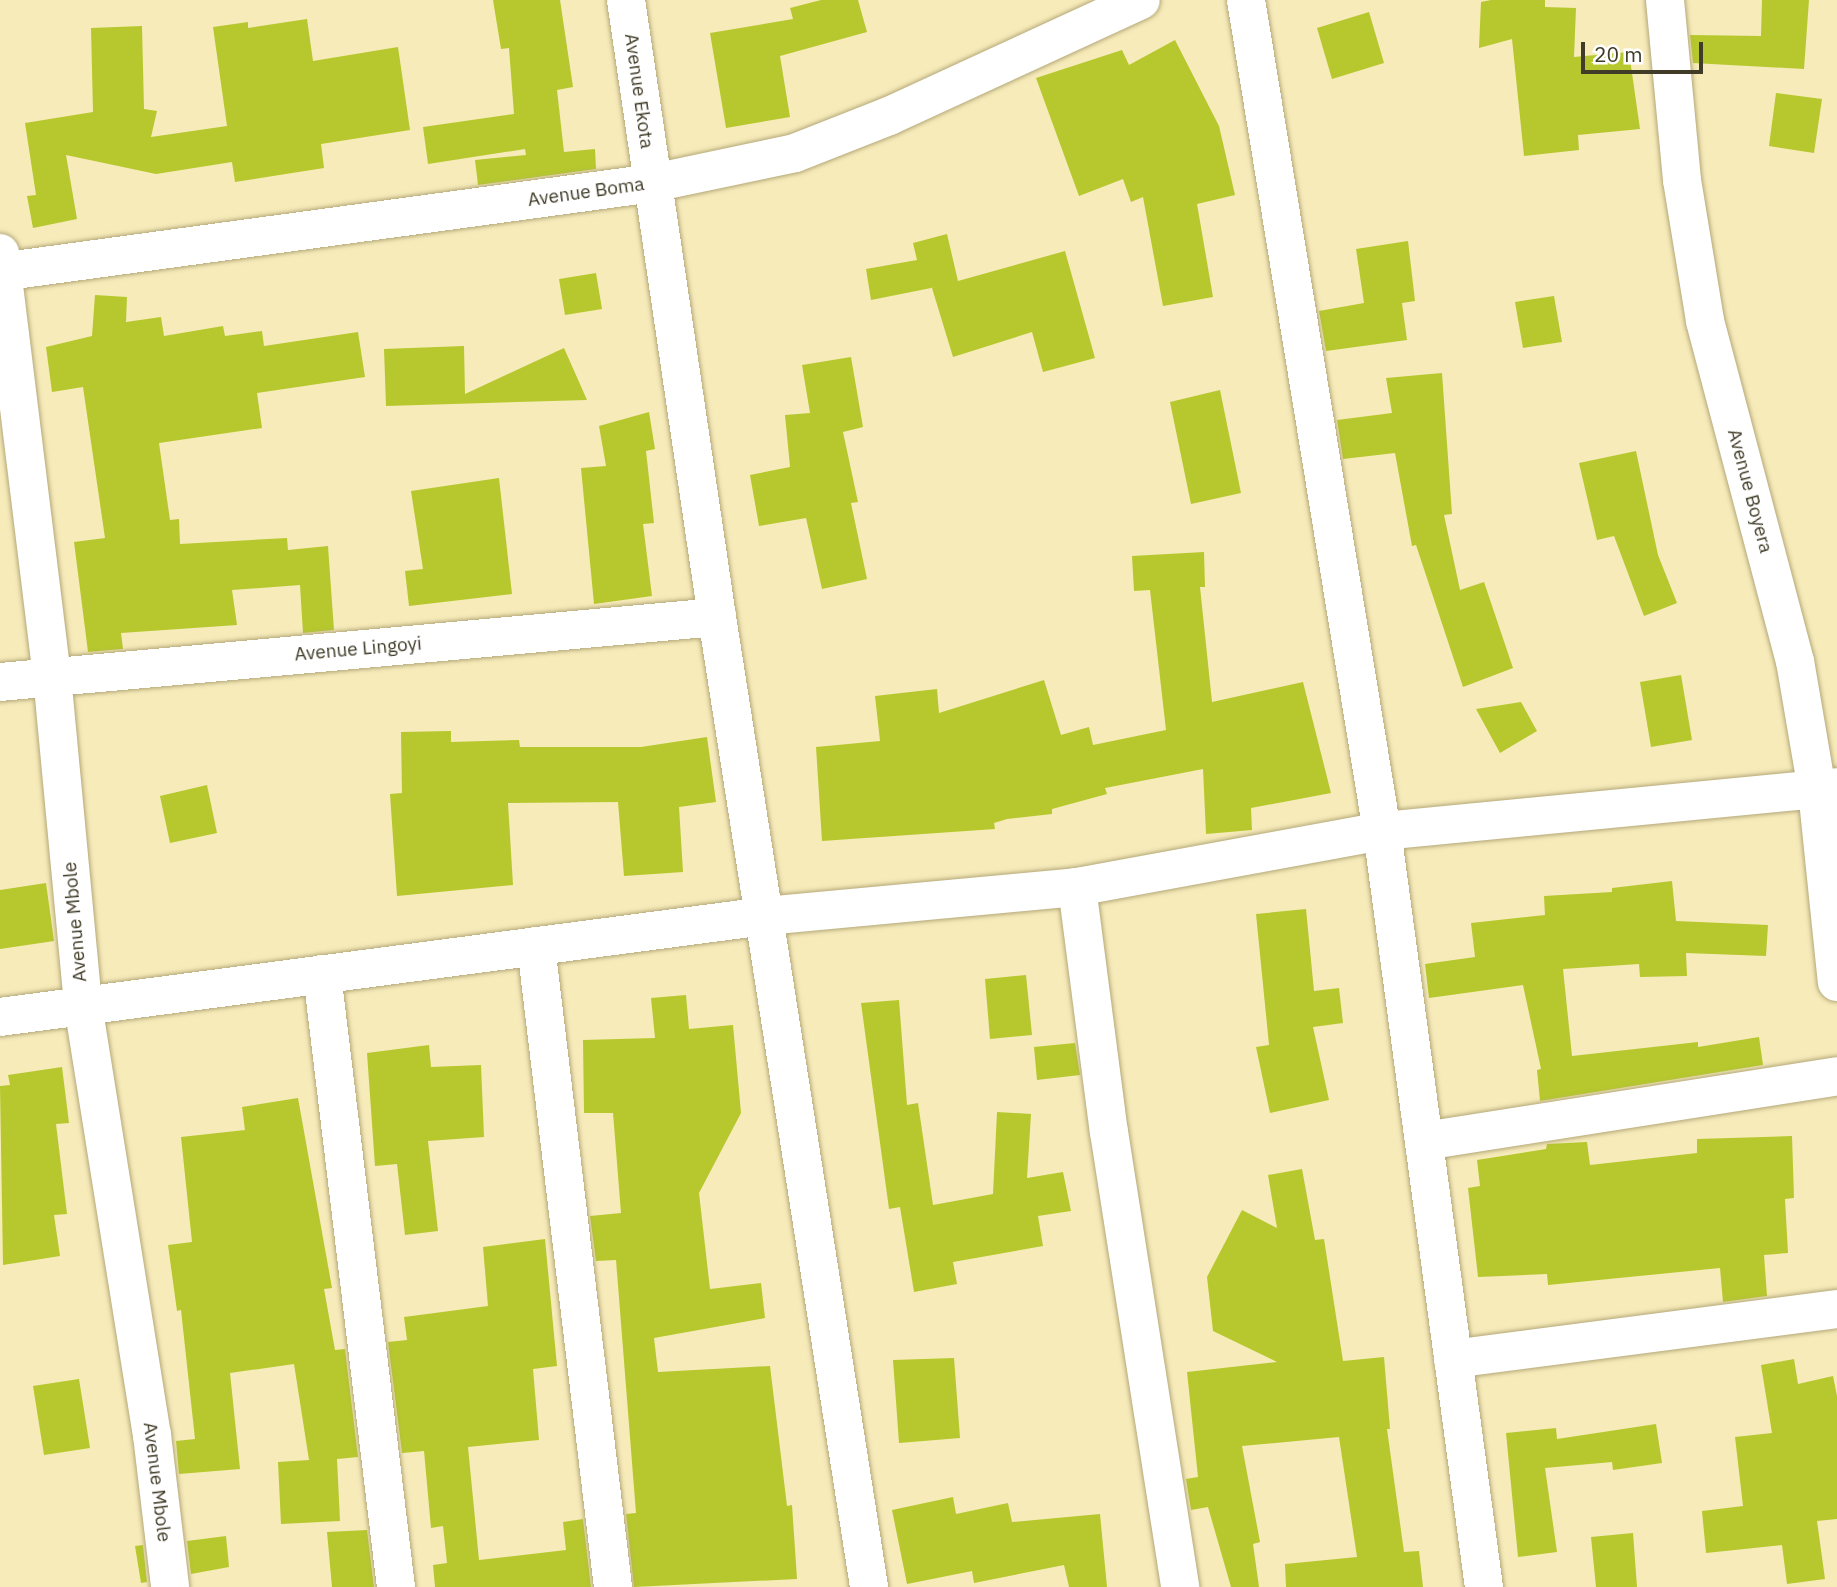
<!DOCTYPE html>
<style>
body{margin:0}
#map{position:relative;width:1837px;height:1587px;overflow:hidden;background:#f7ebba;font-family:"IBM Plex Sans",sans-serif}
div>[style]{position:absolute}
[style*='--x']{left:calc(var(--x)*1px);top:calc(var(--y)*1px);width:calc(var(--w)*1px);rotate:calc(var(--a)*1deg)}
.building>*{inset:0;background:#b6c82d}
.roads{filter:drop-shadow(0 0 2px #b4a879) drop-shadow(0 0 2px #b4a879)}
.minor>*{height:38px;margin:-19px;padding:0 19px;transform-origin:19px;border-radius:19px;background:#fff}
span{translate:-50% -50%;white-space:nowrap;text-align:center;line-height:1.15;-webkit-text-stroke:6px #fff;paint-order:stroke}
.street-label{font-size:19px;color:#403c28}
.scale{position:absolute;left:1581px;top:42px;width:122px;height:32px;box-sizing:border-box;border:4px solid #403c28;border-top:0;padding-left:9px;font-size:21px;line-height:24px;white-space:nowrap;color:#403c28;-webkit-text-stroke:5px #fff;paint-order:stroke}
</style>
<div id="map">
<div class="building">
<i style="clip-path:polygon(493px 0,560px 0,573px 87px,557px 90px,564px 152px,595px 149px,596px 169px,478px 185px,475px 160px,526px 155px,525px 149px,428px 164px,423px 127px,514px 114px,509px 48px,501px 49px)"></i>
<i style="clip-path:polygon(821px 0,858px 0,867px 32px,780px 56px,790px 117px,726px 128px,710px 33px,793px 19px,790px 8px)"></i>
<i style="clip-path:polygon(1491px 0,1545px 0,1545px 7px,1576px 8px,1574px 57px,1629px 52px,1640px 129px,1578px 135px,1579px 150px,1524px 156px,1512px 39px,1479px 48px,1481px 2px)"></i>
<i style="clip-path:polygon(1762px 0,1809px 0,1804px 69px,1693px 63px,1690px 35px,1761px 36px)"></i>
<i style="clip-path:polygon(1369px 12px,1384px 63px,1332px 79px,1317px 28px)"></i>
<i style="clip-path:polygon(307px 19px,313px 61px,398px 47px,410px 130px,321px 144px,324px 168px,235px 182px,232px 162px,156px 174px,66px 155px,77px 219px,33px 228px,27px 196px,36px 195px,25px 123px,93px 112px,91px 28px,142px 26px,144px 109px,157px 111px,151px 137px,227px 126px,213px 27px,248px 22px,248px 28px)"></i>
<i style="clip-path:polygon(1175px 40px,1219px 126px,1235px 195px,1197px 204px,1213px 297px,1163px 306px,1143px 197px,1131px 202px,1123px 179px,1079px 196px,1036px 78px,1122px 50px,1129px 65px)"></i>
<i style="clip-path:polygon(1776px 93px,1822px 99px,1814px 153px,1769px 146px)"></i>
<i style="clip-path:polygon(947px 234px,958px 281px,1065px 251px,1095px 358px,1043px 372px,1032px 332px,953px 357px,932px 288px,936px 287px,871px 300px,866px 269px,917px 260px,913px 243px)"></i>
<i style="clip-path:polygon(1408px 241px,1415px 301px,1402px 303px,1407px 340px,1326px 351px,1319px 311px,1364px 303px,1356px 249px)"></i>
<i style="clip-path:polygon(596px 273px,602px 309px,565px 315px,559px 279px)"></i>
<i style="clip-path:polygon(95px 295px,127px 297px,126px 322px,161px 317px,164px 336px,223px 326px,225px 336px,262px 331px,264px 346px,358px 332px,365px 377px,257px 393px,262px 428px,159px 443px,170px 520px,179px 519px,180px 544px,287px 538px,288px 550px,328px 546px,334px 630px,303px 633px,300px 585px,232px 590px,237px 625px,121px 633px,123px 649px,88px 652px,74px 542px,105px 538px,83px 387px,52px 392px,46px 347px,92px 336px)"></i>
<i style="clip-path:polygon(1554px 296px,1562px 342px,1523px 348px,1515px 302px)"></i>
<i style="clip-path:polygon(464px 346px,465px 394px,564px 348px,587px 400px,386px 406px,384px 349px)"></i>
<i style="clip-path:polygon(851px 357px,863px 427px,843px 432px,858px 502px,851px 503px,867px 579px,822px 589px,806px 518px,759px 526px,750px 475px,790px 467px,785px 415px,810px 413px,802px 365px)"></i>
<i style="clip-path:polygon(1442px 373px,1452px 514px,1444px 515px,1460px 590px,1484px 582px,1513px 668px,1463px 687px,1416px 545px,1412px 546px,1395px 453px,1343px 459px,1337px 420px,1392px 413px,1386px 378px)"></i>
<i style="clip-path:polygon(1220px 390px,1241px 493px,1191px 504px,1170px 402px)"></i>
<i style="clip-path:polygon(649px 412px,655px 449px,646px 451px,654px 523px,643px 524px,652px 596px,594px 604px,581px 468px,606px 466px,599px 426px)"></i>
<i style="clip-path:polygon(1636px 451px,1658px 555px,1677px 603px,1644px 616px,1614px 536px,1597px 540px,1579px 463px)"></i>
<i style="clip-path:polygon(499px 478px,512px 594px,409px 606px,405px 571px,423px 569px,411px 491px)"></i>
<i style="clip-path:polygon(1204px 552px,1205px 587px,1200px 587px,1212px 702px,1303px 682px,1331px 793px,1251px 808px,1252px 830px,1206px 834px,1203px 769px,1105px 788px,1107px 794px,1052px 809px,1052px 814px,1007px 819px,994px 823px,995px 829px,822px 841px,816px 747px,880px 741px,875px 696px,937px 689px,939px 713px,1044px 680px,1061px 735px,1089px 727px,1093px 745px,1166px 730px,1150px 590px,1134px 591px,1132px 556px)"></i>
<i style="clip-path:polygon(1681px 675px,1692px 740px,1651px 747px,1640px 682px)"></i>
<i style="clip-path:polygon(1521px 702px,1537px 731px,1500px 753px,1476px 709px)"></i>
<i style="clip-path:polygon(451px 731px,451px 742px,519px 740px,520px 747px,641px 747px,707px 737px,716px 802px,679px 807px,683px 872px,624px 876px,618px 802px,508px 803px,513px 885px,397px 896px,390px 794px,402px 793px,401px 732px)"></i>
<i style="clip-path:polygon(207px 785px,217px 833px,170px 843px,160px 796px)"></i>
<i style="clip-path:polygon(1672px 881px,1676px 921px,1768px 925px,1766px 956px,1686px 953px,1687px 976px,1640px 977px,1639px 964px,1563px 969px,1572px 1056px,1698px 1042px,1698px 1047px,1759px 1037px,1763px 1065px,1540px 1101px,1537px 1070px,1541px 1069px,1523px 985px,1429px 998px,1425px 964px,1475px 957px,1471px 923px,1545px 915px,1544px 896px,1612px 892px,1612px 888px)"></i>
<i style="clip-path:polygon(46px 883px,54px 941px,0 949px,0 890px)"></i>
<i style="clip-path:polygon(1306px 909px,1314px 991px,1339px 988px,1343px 1023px,1313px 1027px,1329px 1100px,1270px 1113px,1256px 1047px,1269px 1045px,1256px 914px)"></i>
<i style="clip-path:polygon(1026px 975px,1032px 1035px,990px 1039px,985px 979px)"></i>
<i style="clip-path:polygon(686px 995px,689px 1029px,733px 1025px,741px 1113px,699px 1193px,710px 1289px,761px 1283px,765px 1318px,654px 1338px,658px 1372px,770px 1366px,787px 1506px,792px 1505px,797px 1579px,634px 1587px,626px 1514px,636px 1513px,616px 1260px,596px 1261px,590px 1216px,621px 1213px,613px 1113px,584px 1113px,583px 1040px,655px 1038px,651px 998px)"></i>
<i style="clip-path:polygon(899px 1000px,907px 1105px,918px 1103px,933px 1205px,993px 1194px,997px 1112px,1031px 1114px,1027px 1178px,1063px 1172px,1071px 1211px,1038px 1216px,1043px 1246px,953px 1262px,957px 1284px,914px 1292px,900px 1207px,889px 1209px,861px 1003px)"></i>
<i style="clip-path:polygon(1075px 1043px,1080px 1075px,1037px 1080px,1034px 1047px)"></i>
<i style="clip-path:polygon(429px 1045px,431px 1067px,481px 1065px,484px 1137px,428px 1141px,438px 1231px,405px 1235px,397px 1164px,375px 1166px,367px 1053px)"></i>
<i style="clip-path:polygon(62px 1067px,69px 1123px,56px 1124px,67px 1214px,54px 1215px,60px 1256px,3px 1265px,0 1086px,10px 1085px,8px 1075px)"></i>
<i style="clip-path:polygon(298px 1098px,332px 1288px,324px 1289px,335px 1350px,345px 1349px,358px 1457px,337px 1459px,340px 1521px,281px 1524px,278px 1462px,309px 1460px,294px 1364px,230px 1373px,240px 1469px,179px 1474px,176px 1441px,195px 1439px,181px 1310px,177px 1311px,168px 1245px,192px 1242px,181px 1137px,245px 1130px,242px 1107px)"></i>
<i style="clip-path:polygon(1792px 1136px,1794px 1198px,1785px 1199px,1788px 1253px,1764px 1255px,1767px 1296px,1723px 1302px,1720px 1268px,1548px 1285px,1547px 1274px,1478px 1277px,1468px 1188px,1480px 1186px,1477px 1160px,1546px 1149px,1547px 1144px,1587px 1142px,1590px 1165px,1697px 1153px,1697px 1139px)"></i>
<i style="clip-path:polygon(1302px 1169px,1315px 1240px,1324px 1239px,1343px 1361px,1384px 1357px,1390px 1429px,1387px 1429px,1404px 1552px,1419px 1551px,1423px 1587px,1286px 1587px,1285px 1564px,1357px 1557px,1339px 1437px,1242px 1446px,1260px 1542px,1253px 1544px,1259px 1587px,1231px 1587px,1208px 1507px,1191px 1510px,1186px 1479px,1198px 1477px,1187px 1372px,1277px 1362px,1213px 1331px,1207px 1277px,1242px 1210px,1277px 1228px,1268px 1175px)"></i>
<i style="clip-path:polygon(545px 1239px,557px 1366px,533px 1369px,539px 1440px,468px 1447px,479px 1560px,566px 1550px,563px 1522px,583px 1519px,591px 1587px,435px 1587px,433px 1565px,447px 1563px,443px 1526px,431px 1528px,424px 1451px,402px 1453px,388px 1342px,407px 1340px,404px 1317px,488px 1306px,483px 1247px)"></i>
<i style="clip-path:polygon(954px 1358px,960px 1438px,899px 1443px,893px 1360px)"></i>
<i style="clip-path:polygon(1794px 1359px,1798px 1384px,1833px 1376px,1837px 1396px,1837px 1519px,1817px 1521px,1825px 1579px,1787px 1584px,1782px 1545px,1706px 1553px,1702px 1511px,1743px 1506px,1735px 1437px,1772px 1433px,1761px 1365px)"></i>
<i style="clip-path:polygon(79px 1379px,90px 1448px,44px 1455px,33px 1386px)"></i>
<i style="clip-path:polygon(1656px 1424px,1662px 1463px,1613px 1470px,1612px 1462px,1545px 1468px,1557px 1552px,1518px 1557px,1506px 1433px,1556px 1428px,1557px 1439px)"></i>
<i style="clip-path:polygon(953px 1497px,956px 1514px,1008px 1503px,1012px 1522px,1100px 1514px,1107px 1587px,1069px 1587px,1064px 1565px,974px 1583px,972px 1571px,907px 1584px,892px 1510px)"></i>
<i style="clip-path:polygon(367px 1530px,374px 1587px,332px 1587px,327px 1532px)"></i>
<i style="clip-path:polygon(1633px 1533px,1637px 1587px,1596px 1587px,1591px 1537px)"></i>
<i style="clip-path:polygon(226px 1536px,229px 1567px,191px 1574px,187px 1541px)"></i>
<i style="clip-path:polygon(143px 1545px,147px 1582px,141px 1583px,135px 1546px)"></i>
</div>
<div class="roads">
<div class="minor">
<i style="--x:626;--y:0;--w:624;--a:81.61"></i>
<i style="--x:717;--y:617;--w:982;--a:81.09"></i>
<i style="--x:1246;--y:0;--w:842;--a:80.71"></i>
<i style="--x:1382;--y:831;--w:763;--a:82.32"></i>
<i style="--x:1665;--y:0;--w:181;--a:84.6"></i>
<i style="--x:1682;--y:180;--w:143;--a:80.7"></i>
<i style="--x:1705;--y:321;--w:352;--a:75.2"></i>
<i style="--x:1795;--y:661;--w:131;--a:80.3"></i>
<i style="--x:1817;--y:790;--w:193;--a:84.1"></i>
<i style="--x:0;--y:253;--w:426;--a:83"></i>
<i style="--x:52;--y:676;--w:330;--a:84.6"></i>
<i style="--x:83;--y:1005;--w:436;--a:80.9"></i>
<i style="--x:152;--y:1435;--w:153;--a:83.2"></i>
<i style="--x:0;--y:272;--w:659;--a:-7.76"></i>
<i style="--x:653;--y:183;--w:145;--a:-11.9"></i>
<i style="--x:795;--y:153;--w:101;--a:-21.5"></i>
<i style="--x:889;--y:116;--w:277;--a:-24.7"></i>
<i style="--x:0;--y:682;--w:720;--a:-5.18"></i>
<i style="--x:1077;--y:887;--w:247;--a:82.6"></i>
<i style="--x:1109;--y:1132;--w:461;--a:81.1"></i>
<i style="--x:536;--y:946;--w:646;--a:83.15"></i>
<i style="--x:322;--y:974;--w:617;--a:83.12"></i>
<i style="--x:0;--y:1017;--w:772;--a:-7.52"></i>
<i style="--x:765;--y:916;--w:313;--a:-5.3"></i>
<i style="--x:1077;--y:887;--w:310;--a:-10.4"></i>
<i style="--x:1382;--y:831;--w:457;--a:-5.5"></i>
<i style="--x:1424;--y:1141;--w:418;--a:-8.9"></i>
<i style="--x:1453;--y:1359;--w:387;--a:-7.4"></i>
</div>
</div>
<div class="street-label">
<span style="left:639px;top:91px;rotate:82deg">Avenue Ekota</span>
<span style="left:586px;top:192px;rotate:-8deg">Avenue Boma</span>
<span style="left:1750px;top:491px;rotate:75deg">Avenue Boyera</span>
<span style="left:358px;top:649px;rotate:-5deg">Avenue Lingoyi</span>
<span style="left:75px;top:922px;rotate:-95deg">Avenue Mbole</span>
<span style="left:157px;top:1482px;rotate:83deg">Avenue Mbole</span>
</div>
<div class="scale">20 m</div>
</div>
